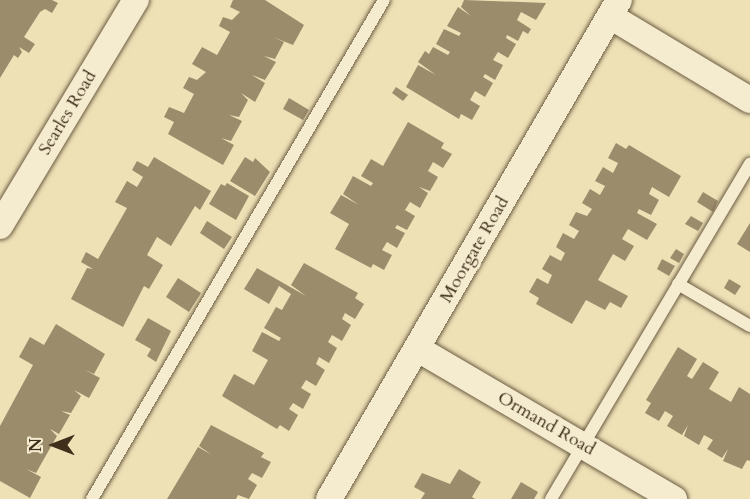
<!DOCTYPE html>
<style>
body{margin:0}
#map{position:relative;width:750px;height:499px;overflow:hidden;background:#efe1b6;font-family:Cardo,serif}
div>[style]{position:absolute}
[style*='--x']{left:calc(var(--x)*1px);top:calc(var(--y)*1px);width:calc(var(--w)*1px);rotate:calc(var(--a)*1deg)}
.building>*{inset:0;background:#9b8c6c}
.roads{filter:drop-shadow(0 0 2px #6b5c42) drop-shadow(0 0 2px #6b5c42)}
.service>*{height:12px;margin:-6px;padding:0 6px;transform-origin:6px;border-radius:6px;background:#f5ecd0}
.minor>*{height:26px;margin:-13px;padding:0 13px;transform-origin:13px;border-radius:13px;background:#f5ecd0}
span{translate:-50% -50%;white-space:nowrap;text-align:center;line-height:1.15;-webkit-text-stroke:6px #f5ecd0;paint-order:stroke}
.street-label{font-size:18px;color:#3f2f1b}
.north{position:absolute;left:24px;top:415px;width:60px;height:60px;-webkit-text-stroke:4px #f5ecd0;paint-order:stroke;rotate:270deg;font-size:16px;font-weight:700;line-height:24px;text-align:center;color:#3f2f1b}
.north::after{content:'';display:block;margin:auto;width:21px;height:27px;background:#3f2f1b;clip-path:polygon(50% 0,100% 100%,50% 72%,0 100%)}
</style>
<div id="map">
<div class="building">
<i style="clip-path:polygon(0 0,52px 0,58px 3px,52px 13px,45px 9px,40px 12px,24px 37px,35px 44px,29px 53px,19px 47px,22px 52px,18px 58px,14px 55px,0 78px)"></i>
<i style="clip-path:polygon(233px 0,265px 0,304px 25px,293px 45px,273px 37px,284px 42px,275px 59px,264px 56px,276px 62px,265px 80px,252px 75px,265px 83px,255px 102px,241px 93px,248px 100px,239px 117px,229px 115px,242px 121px,231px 141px,221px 138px,234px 145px,223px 165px,168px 134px,174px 122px,164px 117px,169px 107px,184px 113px,194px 94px,183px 88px,189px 77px,197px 80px,206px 72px,192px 64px,202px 47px,217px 55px,230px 32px,219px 26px,223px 17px,232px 20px,240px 12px,230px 7px)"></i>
<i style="clip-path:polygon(464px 0,546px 3px,536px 20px,521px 12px,517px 20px,531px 29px,528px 34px,523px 31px,518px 41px,507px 35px,506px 38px,516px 44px,508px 58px,498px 52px,493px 60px,503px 65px,495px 80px,485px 74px,483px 77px,493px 83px,485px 97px,475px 91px,470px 100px,480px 106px,472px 120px,461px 114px,459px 119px,406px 87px,418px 65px,436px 75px,418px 62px,425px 51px,429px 54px,433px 47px,448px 55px,450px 52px,436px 44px,444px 29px,459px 36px,461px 33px,447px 26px,458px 7px,471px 16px,461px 7px)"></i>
<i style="clip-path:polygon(396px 87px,408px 95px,403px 101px,392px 93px)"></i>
<i style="clip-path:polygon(289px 98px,309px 110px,303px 120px,283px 109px)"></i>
<i style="clip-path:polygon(408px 122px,444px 143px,441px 148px,452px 154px,443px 168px,433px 162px,428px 171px,438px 177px,430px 191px,419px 187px,428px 193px,420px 208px,410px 202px,405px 210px,415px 216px,407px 230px,397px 225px,395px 228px,405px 233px,397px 248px,387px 242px,382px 250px,392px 255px,384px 270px,373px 264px,371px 268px,335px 249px,349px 224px,330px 213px,341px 195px,359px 205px,343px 194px,353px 176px,371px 186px,373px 183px,361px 176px,371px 159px,383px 166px)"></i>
<i style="clip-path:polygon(616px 143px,626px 149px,629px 145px,681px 176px,669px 197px,652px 187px,649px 194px,659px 200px,651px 215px,639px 209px,637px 213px,657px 224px,647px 240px,628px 229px,622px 239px,634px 246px,625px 261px,613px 254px,598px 280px,628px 296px,621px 308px,610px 302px,605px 310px,586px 300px,572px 324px,536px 304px,539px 298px,529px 292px,537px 278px,548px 284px,552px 275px,542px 269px,550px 255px,561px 261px,565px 253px,556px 247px,563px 233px,574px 239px,579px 231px,569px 225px,576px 212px,587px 216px,592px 209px,582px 203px,590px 189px,600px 195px,605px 186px,595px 181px,603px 167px,613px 173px,618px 163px,608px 158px)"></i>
<i style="clip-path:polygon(154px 157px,211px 191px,200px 210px,195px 206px,171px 246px,157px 237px,147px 255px,163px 265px,149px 289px,144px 286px,123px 327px,71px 299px,87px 268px,93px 269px,81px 262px,86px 252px,98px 259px,127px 208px,115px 202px,127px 181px,137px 187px,143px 177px,132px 170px,137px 161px,148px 167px)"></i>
<i style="clip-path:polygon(245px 157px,253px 162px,255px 158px,270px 172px,255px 196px,230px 181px)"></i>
<i style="clip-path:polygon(227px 183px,249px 196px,236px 220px,209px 204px,221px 184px,225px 186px)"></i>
<i style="clip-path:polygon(703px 192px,718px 201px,713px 212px,697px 202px)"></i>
<i style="clip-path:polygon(691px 216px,703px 223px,698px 231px,685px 224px)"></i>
<i style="clip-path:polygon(207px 221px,232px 237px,224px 249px,200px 233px)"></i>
<i style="clip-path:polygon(750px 223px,750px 252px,737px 244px)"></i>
<i style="clip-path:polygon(676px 249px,684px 254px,679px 263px,670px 258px)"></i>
<i style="clip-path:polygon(662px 259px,675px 266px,669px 276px,657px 269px)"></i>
<i style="clip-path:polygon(304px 263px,358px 293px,355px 298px,364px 304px,355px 319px,345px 313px,342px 319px,351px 325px,342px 341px,332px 335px,328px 342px,337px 348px,329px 363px,319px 357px,316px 364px,325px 370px,316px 386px,306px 380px,301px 388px,311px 394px,303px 409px,293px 403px,289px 409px,298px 415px,289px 431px,280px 425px,277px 429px,222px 396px,234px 374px,254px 385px,268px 360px,252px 351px,262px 332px,279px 341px,281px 338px,264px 328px,276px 307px,282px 310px,291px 294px,279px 286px,269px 304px,244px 289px,257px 268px,306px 296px,291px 285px)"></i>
<i style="clip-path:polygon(178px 278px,201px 293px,189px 312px,166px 297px)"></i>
<i style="clip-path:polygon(729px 279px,741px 286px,735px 295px,724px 288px)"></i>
<i style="clip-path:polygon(148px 318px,171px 331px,156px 362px,147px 356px,151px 349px,135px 340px)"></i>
<i style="clip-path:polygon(56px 324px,105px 354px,94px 374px,85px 370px,100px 378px,89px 398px,74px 390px,81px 396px,71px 413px,61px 411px,70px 415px,59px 434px,50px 429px,57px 436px,36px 473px,26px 469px,41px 477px,30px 498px,0 481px,0 426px,33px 365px,19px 357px,30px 337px,44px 345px)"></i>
<i style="clip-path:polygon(678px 347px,697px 359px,687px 376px,692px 379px,703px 362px,719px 372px,709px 389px,731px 402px,739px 387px,750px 394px,750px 461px,747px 460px,742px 469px,723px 461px,728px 449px,722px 458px,707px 449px,713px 440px,704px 435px,699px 445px,684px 436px,688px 425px,682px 435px,667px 426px,673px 416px,665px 411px,659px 421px,645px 413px,651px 403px,646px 400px)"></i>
<i style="clip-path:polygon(211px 425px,264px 453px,261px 457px,271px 462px,262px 478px,252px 473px,248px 479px,257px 485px,249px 499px,238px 495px,236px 499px,167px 499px,198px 447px,212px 455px,199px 446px)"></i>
<i style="clip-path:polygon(459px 469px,481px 482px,472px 497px,475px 499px,421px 499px,425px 493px,414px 487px,422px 473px,450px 484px)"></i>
<i style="clip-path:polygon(521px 482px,538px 492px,534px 499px,511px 499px)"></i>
</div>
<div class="roads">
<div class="service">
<i style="--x:678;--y:284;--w:83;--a:30.3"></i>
<i style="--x:92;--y:499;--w:578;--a:-59.67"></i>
<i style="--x:551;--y:499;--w:390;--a:-59.3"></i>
</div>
<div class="minor">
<i style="--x:610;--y:16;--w:163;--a:31"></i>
<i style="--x:0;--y:226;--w:264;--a:-59"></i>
<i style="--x:418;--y:349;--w:297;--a:30.4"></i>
<i style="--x:329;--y:499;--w:577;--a:-59.84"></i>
</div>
</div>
<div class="street-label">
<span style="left:68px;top:113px;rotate:-59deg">Searles Road</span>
<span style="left:475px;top:250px;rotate:-60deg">Moorgate Road</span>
<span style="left:546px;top:424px;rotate:30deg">Ormand Road</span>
</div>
<div class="north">N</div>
</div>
